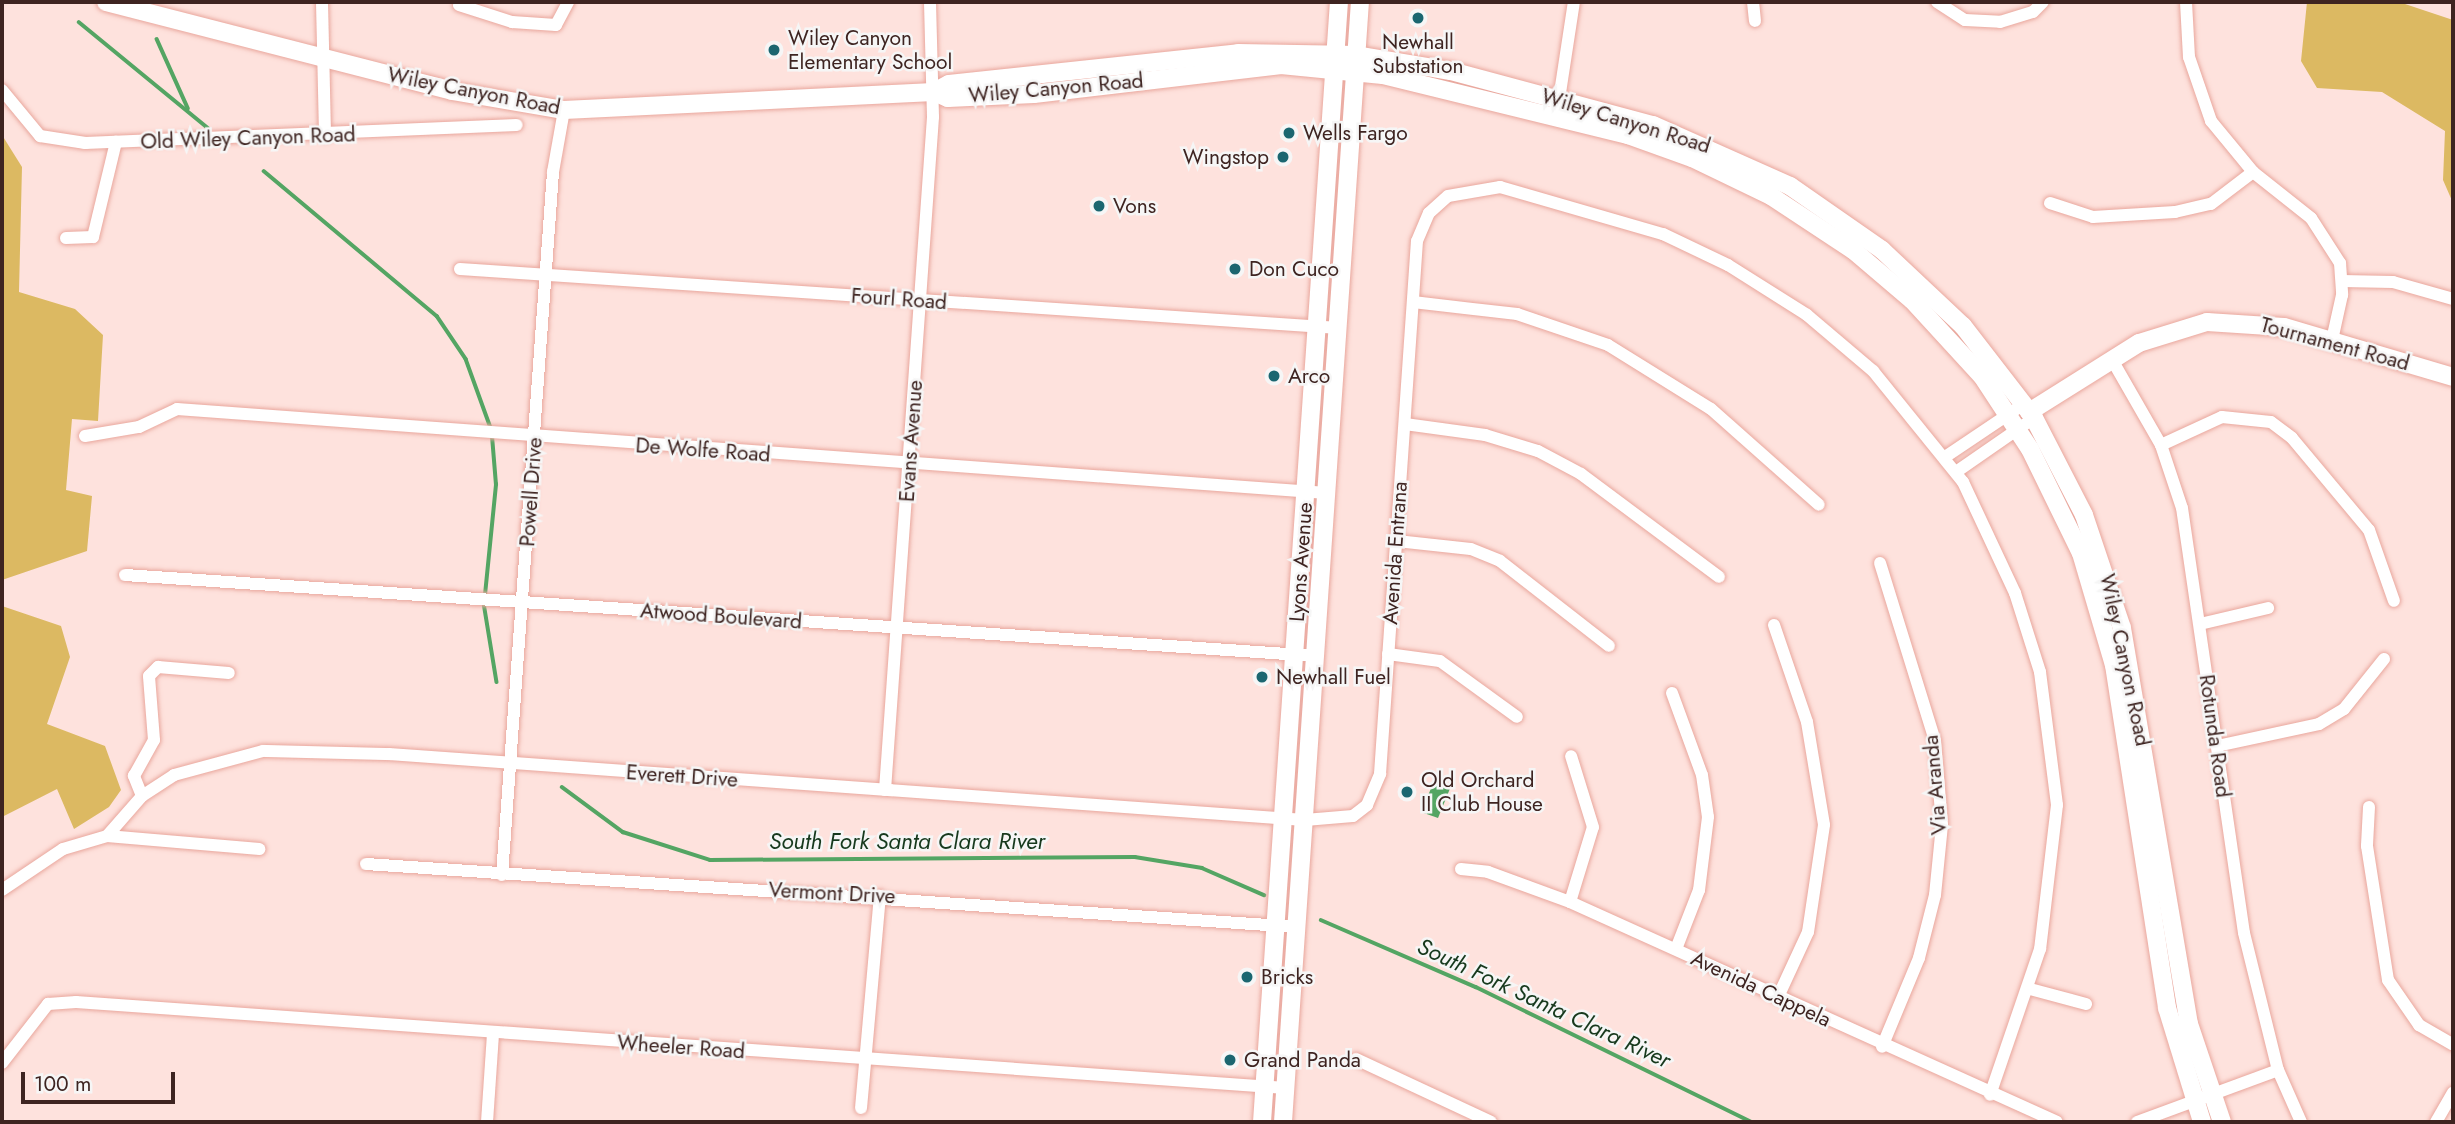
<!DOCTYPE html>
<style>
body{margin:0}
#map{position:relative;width:2455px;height:1124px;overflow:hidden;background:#fee2dd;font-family:Jost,sans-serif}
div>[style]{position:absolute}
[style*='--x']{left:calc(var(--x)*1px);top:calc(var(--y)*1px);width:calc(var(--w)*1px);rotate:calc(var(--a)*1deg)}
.green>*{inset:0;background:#dcb962}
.water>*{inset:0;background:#54a563}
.stream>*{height:3.5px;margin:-1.75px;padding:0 1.75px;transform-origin:1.75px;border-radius:1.75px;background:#54a563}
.roads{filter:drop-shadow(0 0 2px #e9a79d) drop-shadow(0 0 2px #e9a79d)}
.street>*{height:12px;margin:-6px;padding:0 6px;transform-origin:6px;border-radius:6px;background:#fff}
.secondary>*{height:18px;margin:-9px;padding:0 9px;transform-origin:9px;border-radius:9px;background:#fff}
.dots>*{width:19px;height:19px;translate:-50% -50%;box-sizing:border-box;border:4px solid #f6f6f6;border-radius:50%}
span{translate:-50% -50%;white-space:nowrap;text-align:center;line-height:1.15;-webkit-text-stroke:5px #f6f6f6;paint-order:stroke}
.poi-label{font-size:21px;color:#3e2421}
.left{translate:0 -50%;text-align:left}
.right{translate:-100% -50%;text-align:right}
.street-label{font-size:21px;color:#3e2421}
.water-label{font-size:23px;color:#17391d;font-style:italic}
.frame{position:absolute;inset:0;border:4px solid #3e2421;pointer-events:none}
.scale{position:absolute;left:21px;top:1072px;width:154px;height:32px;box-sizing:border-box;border:4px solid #3e2421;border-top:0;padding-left:9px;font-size:21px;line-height:24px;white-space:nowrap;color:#3e2421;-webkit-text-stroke:5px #f6f6f6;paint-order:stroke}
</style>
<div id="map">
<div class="green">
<i style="clip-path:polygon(2307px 2px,2399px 2px,2453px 20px,2453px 203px,2443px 180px,2445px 131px,2382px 92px,2317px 88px,2301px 61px)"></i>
<i style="clip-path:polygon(2px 135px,22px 167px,19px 292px,75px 309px,103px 335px,98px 421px,72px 419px,66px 490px,92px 496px,87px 551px,2px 580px)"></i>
<i style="clip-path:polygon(2px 606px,61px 626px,70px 657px,47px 724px,105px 746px,121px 790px,109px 807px,74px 829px,57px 789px,2px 817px)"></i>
</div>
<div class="water">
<i style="clip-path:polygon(1435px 779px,1451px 786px,1438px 818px,1421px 812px)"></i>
</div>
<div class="stream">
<i style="--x:79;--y:22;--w:167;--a:39.4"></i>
<i style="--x:157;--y:39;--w:76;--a:65.8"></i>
<i style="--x:264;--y:171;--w:226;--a:40"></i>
<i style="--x:437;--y:316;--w:52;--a:56"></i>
<i style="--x:466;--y:359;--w:73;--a:70.1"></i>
<i style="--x:485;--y:595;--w:111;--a:-84.3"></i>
<i style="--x:496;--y:485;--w:49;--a:-94.7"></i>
<i style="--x:484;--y:603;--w:80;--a:80.7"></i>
<i style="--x:562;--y:787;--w:76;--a:36.4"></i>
<i style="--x:623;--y:832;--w:91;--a:17.8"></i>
<i style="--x:710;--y:860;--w:425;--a:-0.4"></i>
<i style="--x:1135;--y:857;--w:68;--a:9.3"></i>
<i style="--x:1202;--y:868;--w:68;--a:23.5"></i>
<i style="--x:1321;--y:920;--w:169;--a:23.4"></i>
<i style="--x:1476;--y:987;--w:306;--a:26.1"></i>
</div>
<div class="roads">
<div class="street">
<i style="--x:322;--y:2;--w:134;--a:88.7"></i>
<i style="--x:1753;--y:2;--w:19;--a:84"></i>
<i style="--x:1937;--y:2;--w:33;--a:33"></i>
<i style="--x:1965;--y:20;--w:35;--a:3"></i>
<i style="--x:2000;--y:22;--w:34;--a:-17"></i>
<i style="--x:2033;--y:12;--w:14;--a:-45"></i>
<i style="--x:2186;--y:2;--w:55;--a:86.9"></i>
<i style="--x:2189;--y:57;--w:68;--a:71"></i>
<i style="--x:2211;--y:121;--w:66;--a:50.5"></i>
<i style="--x:2253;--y:172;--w:74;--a:38.4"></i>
<i style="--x:2311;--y:218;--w:54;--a:57.2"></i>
<i style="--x:2340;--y:263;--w:32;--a:86"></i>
<i style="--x:2342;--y:295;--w:46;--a:102.5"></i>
<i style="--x:459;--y:5;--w:56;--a:17.8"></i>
<i style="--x:512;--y:22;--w:44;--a:3.9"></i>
<i style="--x:556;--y:25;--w:26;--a:-62"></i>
<i style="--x:2;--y:90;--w:60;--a:50.4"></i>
<i style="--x:40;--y:136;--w:46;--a:8.8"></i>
<i style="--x:85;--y:143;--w:432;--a:-2.4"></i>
<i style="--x:1558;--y:106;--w:105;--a:-81.3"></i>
<i style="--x:2050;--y:203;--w:45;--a:18"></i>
<i style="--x:2093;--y:217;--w:82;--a:-3.5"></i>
<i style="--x:2175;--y:212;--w:37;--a:-13"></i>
<i style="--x:2211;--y:204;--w:53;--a:-37.3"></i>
<i style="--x:66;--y:238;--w:27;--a:-2"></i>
<i style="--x:93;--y:237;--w:98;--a:-76.4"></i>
<i style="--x:460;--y:269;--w:881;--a:3.84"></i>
<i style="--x:2342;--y:281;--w:51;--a:1.1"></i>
<i style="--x:2393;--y:282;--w:62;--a:15.8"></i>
<i style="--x:1413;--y:302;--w:105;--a:6.6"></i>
<i style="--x:1517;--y:314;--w:96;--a:18.8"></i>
<i style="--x:1608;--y:345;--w:121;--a:31.9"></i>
<i style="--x:1711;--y:409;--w:144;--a:41.6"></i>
<i style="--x:2111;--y:358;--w:100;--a:60.1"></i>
<i style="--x:2161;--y:445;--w:66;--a:71.6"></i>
<i style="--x:2182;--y:508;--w:429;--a:81.7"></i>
<i style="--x:2244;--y:933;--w:141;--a:76.1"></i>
<i style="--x:2278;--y:1070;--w:57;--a:66.1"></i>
<i style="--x:1405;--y:424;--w:81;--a:7.8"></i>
<i style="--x:1485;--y:435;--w:55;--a:16.8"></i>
<i style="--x:1538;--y:451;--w:49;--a:28.1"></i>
<i style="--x:1581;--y:474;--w:172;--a:36.7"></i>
<i style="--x:85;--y:436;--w:55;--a:-9.5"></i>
<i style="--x:139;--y:427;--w:42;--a:-25.3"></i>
<i style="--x:177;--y:409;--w:1153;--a:4.18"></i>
<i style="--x:2161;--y:445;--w:67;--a:-24.7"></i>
<i style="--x:2222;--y:417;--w:49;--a:5.8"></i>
<i style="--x:2271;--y:422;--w:26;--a:37"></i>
<i style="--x:2292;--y:438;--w:120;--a:50.1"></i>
<i style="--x:2369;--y:530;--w:75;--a:70.6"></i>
<i style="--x:1945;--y:457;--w:95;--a:-33.9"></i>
<i style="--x:1956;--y:472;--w:95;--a:-34.7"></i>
<i style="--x:1397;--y:541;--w:74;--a:6.2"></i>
<i style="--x:1471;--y:549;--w:31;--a:22"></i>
<i style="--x:1500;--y:561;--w:138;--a:37.9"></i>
<i style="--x:1880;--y:563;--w:186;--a:72.8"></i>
<i style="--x:1935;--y:741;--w:84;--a:85.2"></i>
<i style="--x:1942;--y:825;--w:70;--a:95.7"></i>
<i style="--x:1935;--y:895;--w:65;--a:104.3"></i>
<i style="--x:1919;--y:958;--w:96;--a:112.6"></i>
<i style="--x:125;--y:575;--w:1194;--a:3.89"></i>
<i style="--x:2200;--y:624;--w:70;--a:-13.2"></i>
<i style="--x:1774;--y:625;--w:102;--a:71.2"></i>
<i style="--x:1807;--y:722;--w:104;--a:80.6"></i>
<i style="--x:1824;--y:825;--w:108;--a:98.5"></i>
<i style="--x:1808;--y:932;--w:72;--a:114.8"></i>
<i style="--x:1388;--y:654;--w:52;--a:7.7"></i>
<i style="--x:1440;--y:661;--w:95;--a:36"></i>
<i style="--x:1672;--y:693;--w:87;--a:69.9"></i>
<i style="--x:1702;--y:775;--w:42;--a:81.9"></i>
<i style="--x:1708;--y:817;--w:74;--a:97"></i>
<i style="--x:1699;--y:890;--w:63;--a:111.3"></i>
<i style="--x:2217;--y:746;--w:104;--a:-12.2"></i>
<i style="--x:2319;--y:724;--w:29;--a:-31"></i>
<i style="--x:2344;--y:709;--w:64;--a:-51.3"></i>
<i style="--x:885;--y:790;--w:675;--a:-85.92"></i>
<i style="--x:933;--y:117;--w:115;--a:-91.5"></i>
<i style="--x:142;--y:796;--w:22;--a:-112"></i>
<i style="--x:134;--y:776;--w:41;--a:-60.9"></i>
<i style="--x:154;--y:740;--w:64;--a:-94.5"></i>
<i style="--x:149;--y:676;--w:13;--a:-45"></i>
<i style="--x:158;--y:667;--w:71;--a:4.8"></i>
<i style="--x:2369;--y:807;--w:39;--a:93"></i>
<i style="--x:2367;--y:846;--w:136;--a:81.1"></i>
<i style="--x:2388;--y:980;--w:55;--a:55.4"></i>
<i style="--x:2419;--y:1025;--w:39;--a:30"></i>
<i style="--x:107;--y:836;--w:53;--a:-48.8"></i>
<i style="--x:142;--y:796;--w:38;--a:-33"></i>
<i style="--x:174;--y:775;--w:92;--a:-15.1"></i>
<i style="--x:263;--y:751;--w:126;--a:1.4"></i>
<i style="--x:389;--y:754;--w:918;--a:4.12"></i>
<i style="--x:1305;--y:820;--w:48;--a:-4.8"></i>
<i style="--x:1353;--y:816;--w:18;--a:-38"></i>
<i style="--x:1367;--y:805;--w:34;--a:-67"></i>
<i style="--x:1380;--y:774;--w:534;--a:-86.03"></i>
<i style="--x:1417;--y:241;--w:30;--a:-67"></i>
<i style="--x:1429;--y:213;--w:25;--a:-42"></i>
<i style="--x:1448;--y:196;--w:53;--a:-9.8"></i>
<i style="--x:1500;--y:187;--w:170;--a:16.1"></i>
<i style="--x:1663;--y:234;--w:72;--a:25.5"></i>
<i style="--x:1728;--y:265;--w:93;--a:32.3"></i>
<i style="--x:1807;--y:315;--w:87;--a:40.3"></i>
<i style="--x:1873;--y:371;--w:143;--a:51"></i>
<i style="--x:1963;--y:482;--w:123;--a:64.9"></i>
<i style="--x:2015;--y:593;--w:83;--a:72.4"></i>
<i style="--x:2040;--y:672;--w:134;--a:82.7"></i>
<i style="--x:2057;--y:805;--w:145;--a:96.7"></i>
<i style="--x:2040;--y:949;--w:154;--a:108.9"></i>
<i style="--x:366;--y:864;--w:933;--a:3.87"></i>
<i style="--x:1461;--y:869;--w:27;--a:6"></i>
<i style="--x:1488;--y:872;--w:87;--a:20.1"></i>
<i style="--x:1570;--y:902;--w:534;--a:24.31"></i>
<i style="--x:502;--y:875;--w:705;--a:-85.85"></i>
<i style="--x:553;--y:172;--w:63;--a:-79.9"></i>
<i style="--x:2;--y:890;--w:73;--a:-33.9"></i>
<i style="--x:63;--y:849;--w:46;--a:-16.5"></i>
<i style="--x:107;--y:836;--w:153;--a:4.9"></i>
<i style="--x:1570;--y:902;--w:78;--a:-73"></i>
<i style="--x:1593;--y:827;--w:74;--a:-107.2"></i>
<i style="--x:2030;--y:989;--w:58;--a:15"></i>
<i style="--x:1356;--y:1059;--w:149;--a:25"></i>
<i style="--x:2;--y:1063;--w:75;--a:-52.1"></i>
<i style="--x:48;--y:1004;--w:28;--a:-4"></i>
<i style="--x:76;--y:1002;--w:1213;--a:4.07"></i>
<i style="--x:861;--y:1108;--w:213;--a:-84.9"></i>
<i style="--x:487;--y:1122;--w:89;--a:-86.1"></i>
<i style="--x:2137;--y:1122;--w:150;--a:-20.2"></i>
<i style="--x:2436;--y:1122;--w:34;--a:-60"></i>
</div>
<div class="secondary">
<i style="--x:106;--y:2;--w:357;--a:14.4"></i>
<i style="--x:452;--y:91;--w:114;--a:9.6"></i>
<i style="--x:564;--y:110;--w:370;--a:-2.8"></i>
<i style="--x:934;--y:92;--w:17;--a:-28"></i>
<i style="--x:949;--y:84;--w:291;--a:-6.1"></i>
<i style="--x:1238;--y:53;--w:118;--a:1"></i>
<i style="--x:1356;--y:55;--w:96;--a:9.6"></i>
<i style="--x:1451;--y:71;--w:209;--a:15"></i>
<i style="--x:1653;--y:125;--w:150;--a:24"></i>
<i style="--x:1790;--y:186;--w:112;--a:34.8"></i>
<i style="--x:1882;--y:250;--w:111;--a:43.2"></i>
<i style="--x:1963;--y:326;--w:116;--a:52.3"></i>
<i style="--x:2034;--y:418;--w:109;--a:62.7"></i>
<i style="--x:2084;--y:515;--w:119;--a:71.4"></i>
<i style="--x:2122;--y:628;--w:402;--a:80.4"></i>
<i style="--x:2189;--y:1024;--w:103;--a:71.4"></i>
<i style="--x:934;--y:92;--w:15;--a:23"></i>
<i style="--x:948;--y:98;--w:86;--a:-2.7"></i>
<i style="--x:1034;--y:94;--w:249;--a:-6.7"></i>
<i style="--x:1281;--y:65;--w:102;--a:5.6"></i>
<i style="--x:1383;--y:75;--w:252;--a:13.8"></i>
<i style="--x:1628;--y:135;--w:68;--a:19.8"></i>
<i style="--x:1692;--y:158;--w:88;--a:25.7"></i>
<i style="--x:1771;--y:196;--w:98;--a:33.4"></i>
<i style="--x:1853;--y:250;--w:77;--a:40.3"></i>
<i style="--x:1912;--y:300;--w:103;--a:47.4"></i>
<i style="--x:1982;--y:376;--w:87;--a:56.7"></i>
<i style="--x:2030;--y:449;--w:116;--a:63.9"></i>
<i style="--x:2081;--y:553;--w:117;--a:73.6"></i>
<i style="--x:2114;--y:665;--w:347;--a:81.2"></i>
<i style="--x:2167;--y:1008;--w:119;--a:72.9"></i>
<i style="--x:2029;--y:412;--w:130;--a:-32.1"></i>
<i style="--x:2139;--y:343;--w:71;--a:-17.2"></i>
<i style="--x:2207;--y:322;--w:77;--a:3.7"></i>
<i style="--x:2284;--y:327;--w:176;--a:16.5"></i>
<i style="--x:1262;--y:1122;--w:1123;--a:-86.07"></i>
<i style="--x:1283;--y:1122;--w:1123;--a:-86.07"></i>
</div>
</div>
<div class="dots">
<i style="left:1418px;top:18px;background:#1b6670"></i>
<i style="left:774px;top:50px;background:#1b6670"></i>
<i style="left:1289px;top:133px;background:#1b6670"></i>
<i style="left:1283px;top:157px;background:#1b6670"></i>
<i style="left:1099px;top:206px;background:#1b6670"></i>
<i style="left:1235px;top:269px;background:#1b6670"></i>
<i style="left:1274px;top:376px;background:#1b6670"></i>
<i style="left:1262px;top:677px;background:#1b6670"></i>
<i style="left:1407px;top:792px;background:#1b6670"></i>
<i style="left:1247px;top:977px;background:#1b6670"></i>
<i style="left:1230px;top:1060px;background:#1b6670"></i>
</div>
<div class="poi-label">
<span class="left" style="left:788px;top:50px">Wiley Canyon<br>Elementary School</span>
<span style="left:1418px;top:54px">Newhall<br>Substation</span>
<span class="left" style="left:1303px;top:133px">Wells Fargo</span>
<span class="right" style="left:1269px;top:157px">Wingstop</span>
<span class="left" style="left:1113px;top:206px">Vons</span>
<span class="left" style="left:1249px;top:269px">Don Cuco</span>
<span class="left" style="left:1288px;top:376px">Arco</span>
<span class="left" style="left:1276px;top:677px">Newhall Fuel</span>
<span class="left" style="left:1421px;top:792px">Old Orchard<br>II Club House</span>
<span class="left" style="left:1261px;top:977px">Bricks</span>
<span class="left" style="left:1244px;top:1060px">Grand Panda</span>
</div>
<div class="street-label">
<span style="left:1056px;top:88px;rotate:-5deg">Wiley Canyon Road</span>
<span style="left:474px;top:91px;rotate:11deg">Wiley Canyon Road</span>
<span style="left:1626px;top:121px;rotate:17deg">Wiley Canyon Road</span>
<span style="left:248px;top:138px;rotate:-2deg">Old Wiley Canyon Road</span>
<span style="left:899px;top:299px;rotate:4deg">Fourl Road</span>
<span style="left:2335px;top:344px;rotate:15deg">Tournament Road</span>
<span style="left:911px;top:441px;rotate:-86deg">Evans Avenue</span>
<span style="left:703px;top:450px;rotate:4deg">De Wolfe Road</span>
<span style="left:531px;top:492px;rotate:-86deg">Powell Drive</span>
<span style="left:1395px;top:553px;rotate:-86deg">Avenida Entrana</span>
<span style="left:1301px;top:562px;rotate:-86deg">Lyons Avenue</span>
<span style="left:721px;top:616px;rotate:4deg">Atwood Boulevard</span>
<span style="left:2125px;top:660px;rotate:78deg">Wiley Canyon Road</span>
<span style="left:2215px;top:736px;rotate:82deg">Rotunda Road</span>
<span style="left:682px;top:776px;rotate:4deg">Everett Drive</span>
<span style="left:1935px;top:785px;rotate:-95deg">Via Aranda</span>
<span style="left:832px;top:893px;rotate:3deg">Vermont Drive</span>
<span style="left:1761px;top:989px;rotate:25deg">Avenida Cappela</span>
<span style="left:681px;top:1047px;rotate:4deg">Wheeler Road</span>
</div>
<div class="water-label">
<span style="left:907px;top:841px">South Fork Santa Clara River</span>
<span style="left:1544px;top:1003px;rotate:25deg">South Fork Santa Clara River</span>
</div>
<div class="frame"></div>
<div class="scale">100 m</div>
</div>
